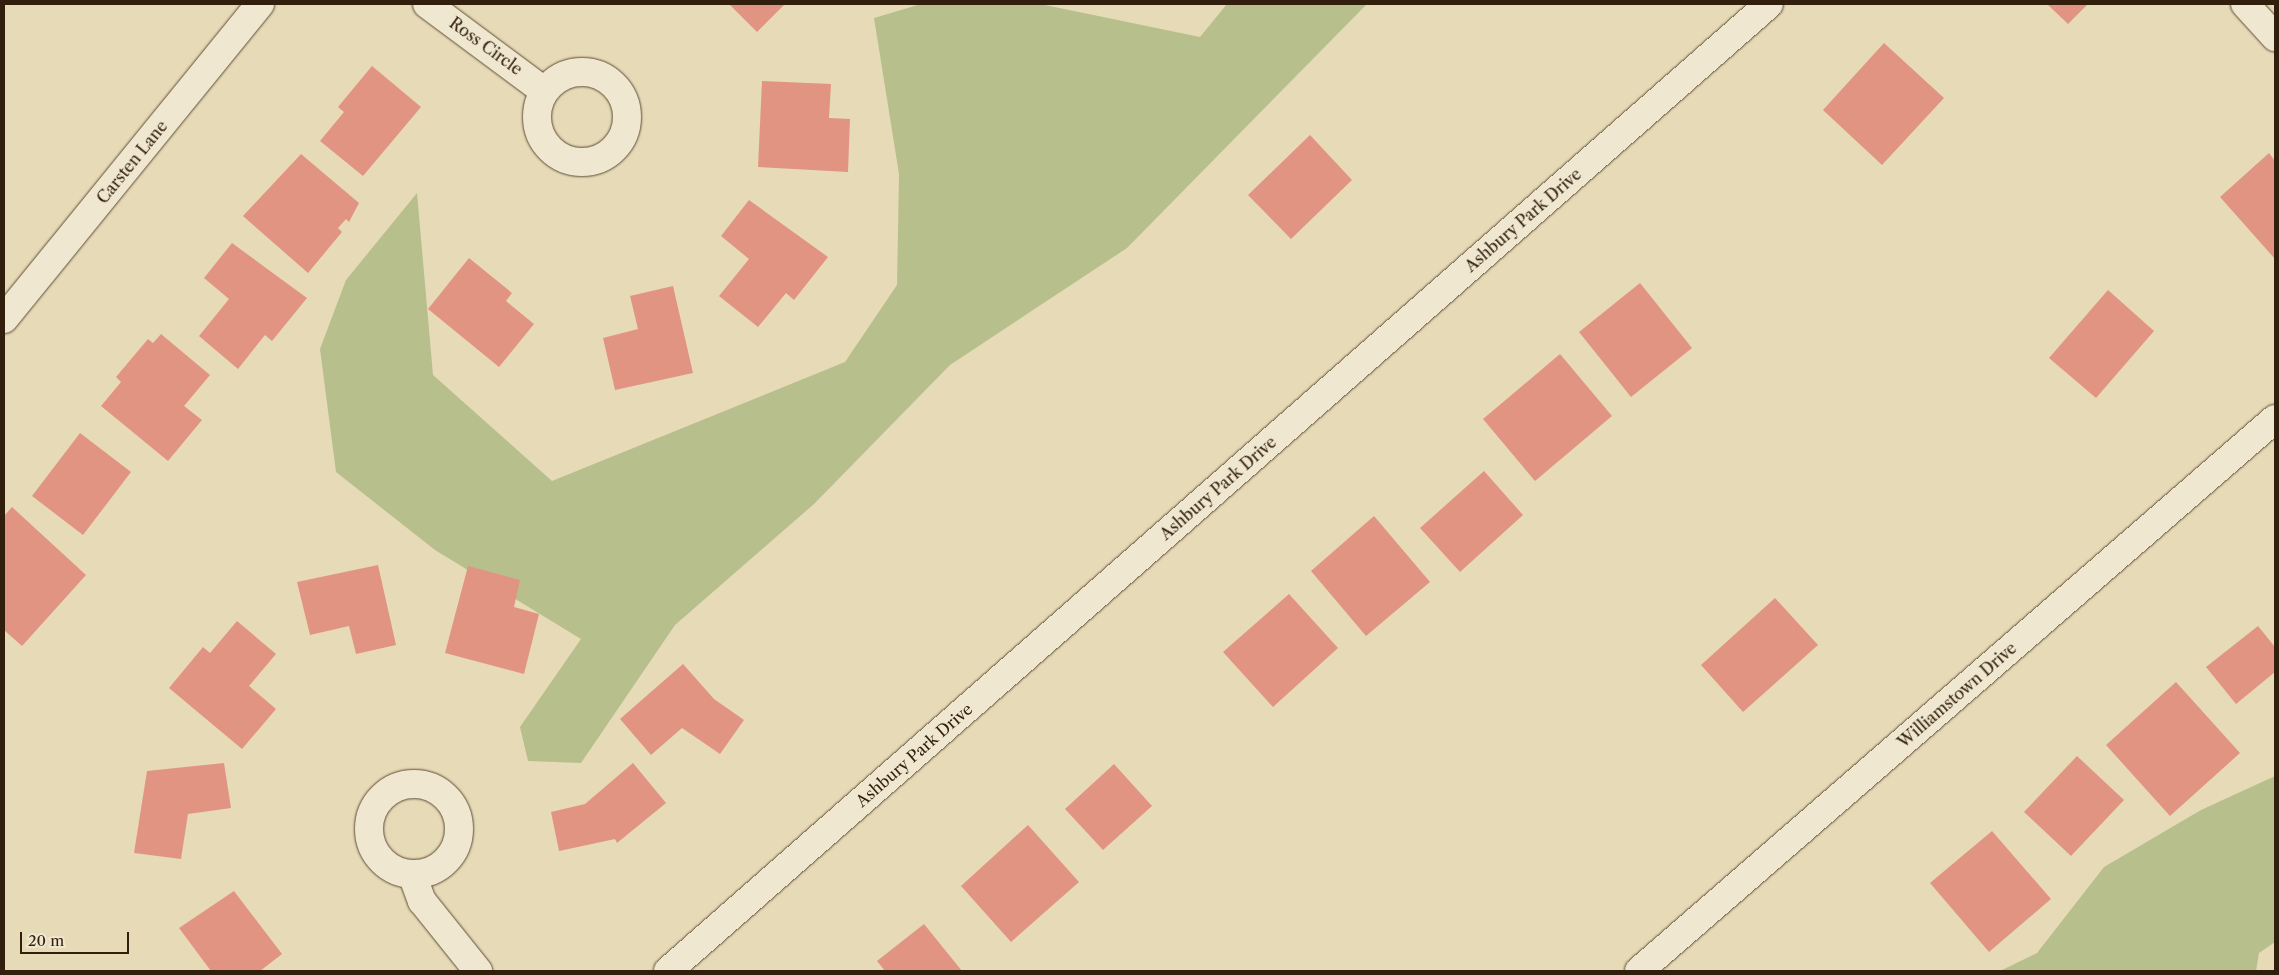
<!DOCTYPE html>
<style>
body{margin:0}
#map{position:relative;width:2279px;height:975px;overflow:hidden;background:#e7dab7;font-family:"Libre Caslon Text",serif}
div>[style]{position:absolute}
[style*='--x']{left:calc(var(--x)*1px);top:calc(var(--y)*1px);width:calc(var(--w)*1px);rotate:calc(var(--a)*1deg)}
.green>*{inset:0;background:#b7bf8d}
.building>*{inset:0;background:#e29483}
.roads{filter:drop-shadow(0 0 1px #5f4d37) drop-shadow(0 0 1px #5f4d37)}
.minor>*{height:28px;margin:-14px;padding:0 14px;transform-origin:14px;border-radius:14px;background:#efe7d0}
.minor>.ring{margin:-14px;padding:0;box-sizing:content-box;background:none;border:28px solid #efe7d0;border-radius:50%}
span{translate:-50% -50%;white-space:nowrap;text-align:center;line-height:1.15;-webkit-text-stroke:4px #efe7d0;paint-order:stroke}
.street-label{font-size:16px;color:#321e0c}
.frame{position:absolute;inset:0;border:5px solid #321e0c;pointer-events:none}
.scale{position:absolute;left:20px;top:932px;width:109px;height:22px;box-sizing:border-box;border:2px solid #321e0c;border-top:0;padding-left:6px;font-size:15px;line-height:18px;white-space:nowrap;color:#321e0c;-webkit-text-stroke:4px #efe7d0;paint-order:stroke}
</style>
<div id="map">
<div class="green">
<i style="clip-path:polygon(921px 4px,1040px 4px,1200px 37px,1227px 4px,1367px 4px,1127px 248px,950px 365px,814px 504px,675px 625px,581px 763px,528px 761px,520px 727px,581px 639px,435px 550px,336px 472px,320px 349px,346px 280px,417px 193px,433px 375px,552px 481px,845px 362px,897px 285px,899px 174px,874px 18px)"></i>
<i style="clip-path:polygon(2275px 776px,2275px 942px,2259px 953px,2256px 971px,2000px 971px,2037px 953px,2104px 867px,2201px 810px)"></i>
</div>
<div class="building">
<i style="clip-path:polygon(729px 4px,785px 4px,757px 32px)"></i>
<i style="clip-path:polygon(2047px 4px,2088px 4px,2068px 24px)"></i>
<i style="clip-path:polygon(1884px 43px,1944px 98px,1882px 165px,1823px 110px)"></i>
<i style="clip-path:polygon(372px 66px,421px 107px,363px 176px,320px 141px,344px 112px,338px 107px)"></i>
<i style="clip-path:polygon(762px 81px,831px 84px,829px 118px,850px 119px,848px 172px,758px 167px)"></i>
<i style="clip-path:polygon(1310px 135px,1352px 180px,1291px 239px,1248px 195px)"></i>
<i style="clip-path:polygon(2269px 153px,2275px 161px,2275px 259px,2220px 197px)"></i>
<i style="clip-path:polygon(301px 154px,359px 203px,349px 222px,346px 219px,338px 228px,342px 232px,308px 273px,243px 216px)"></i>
<i style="clip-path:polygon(749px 200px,828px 257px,794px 300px,786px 293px,758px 327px,719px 296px,749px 259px,721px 236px)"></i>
<i style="clip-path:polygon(232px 243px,307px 298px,272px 341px,265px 335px,238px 369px,199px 336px,229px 299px,204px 278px)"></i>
<i style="clip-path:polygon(469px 258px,512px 293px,506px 301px,534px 324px,499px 367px,428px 309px)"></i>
<i style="clip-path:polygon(1640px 283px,1692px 348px,1631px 397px,1579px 332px)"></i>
<i style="clip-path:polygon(673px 286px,693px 373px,615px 390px,603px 338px,638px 329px,630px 296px)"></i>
<i style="clip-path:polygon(2108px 290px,2154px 331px,2096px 398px,2049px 358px)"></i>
<i style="clip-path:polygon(161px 334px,210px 375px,184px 406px,202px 420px,168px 461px,101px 406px,121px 382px,116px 377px,148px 339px,153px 343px)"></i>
<i style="clip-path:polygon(1560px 354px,1612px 416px,1535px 481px,1483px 419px)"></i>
<i style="clip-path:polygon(80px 433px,131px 472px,83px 535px,32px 496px)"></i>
<i style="clip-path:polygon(1484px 471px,1523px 515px,1460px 572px,1420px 528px)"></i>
<i style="clip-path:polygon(12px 507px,86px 575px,22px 646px,4px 630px,4px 516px)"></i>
<i style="clip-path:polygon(1374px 516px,1430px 582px,1366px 636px,1311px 571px)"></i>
<i style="clip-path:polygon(378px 565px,396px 645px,356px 654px,349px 626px,310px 635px,297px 582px)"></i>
<i style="clip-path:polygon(468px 566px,520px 580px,514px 607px,539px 614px,524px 674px,445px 653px)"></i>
<i style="clip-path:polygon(1289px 594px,1338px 648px,1273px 707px,1223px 652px)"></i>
<i style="clip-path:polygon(1775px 598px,1818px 645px,1743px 712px,1701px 665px)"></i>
<i style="clip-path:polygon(237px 621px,276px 654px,249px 686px,276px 709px,242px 749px,169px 688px,203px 647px,210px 653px)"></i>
<i style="clip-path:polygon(2258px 626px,2275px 647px,2275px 672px,2236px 704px,2206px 667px)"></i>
<i style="clip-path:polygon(683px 664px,714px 699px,744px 720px,720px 754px,682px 728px,651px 755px,620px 719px)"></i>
<i style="clip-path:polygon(2176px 682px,2240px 753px,2170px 816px,2106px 745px)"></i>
<i style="clip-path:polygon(2077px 756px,2124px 800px,2071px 856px,2024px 812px)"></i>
<i style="clip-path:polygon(224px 763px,231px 808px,188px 814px,181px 859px,134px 853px,147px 771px)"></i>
<i style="clip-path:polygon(633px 763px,666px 803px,617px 843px,615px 839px,559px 851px,551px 812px,585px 804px)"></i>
<i style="clip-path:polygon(1114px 764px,1152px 806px,1103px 850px,1065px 809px)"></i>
<i style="clip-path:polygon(1028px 825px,1079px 882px,1011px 942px,961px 886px)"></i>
<i style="clip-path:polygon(1992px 831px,2051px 899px,1989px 952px,1930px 883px)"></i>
<i style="clip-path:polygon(234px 891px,282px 954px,260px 971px,211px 971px,179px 928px)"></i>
<i style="clip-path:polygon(924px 924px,962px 971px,885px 971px,877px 961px)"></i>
</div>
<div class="roads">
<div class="minor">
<i style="--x:427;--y:4;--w:146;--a:36.6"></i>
<i style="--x:2245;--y:4;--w:45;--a:47.7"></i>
<i class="ring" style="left:537px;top:72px;width:62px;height:62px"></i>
<i style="--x:4;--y:319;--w:406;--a:-50.9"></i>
<i class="ring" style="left:369px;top:784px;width:62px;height:62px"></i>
<i style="--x:412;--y:874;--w:29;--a:70"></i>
<i style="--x:422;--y:901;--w:90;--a:51.3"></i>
<i style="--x:668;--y:971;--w:1465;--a:-41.29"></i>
<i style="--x:1639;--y:971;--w:842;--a:-40.96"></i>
</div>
</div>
<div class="street-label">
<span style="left:486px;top:46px;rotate:36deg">Ross Circle</span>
<span style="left:132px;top:162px;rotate:-51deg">Carsten Lane</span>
<span style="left:1523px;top:220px;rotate:-41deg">Ashbury Park Drive</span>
<span style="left:1218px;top:488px;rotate:-41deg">Ashbury Park Drive</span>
<span style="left:1957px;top:695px;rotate:-41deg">Williamstown Drive</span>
<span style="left:914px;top:755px;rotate:-41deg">Ashbury Park Drive</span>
</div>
<div class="frame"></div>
<div class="scale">20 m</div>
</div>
